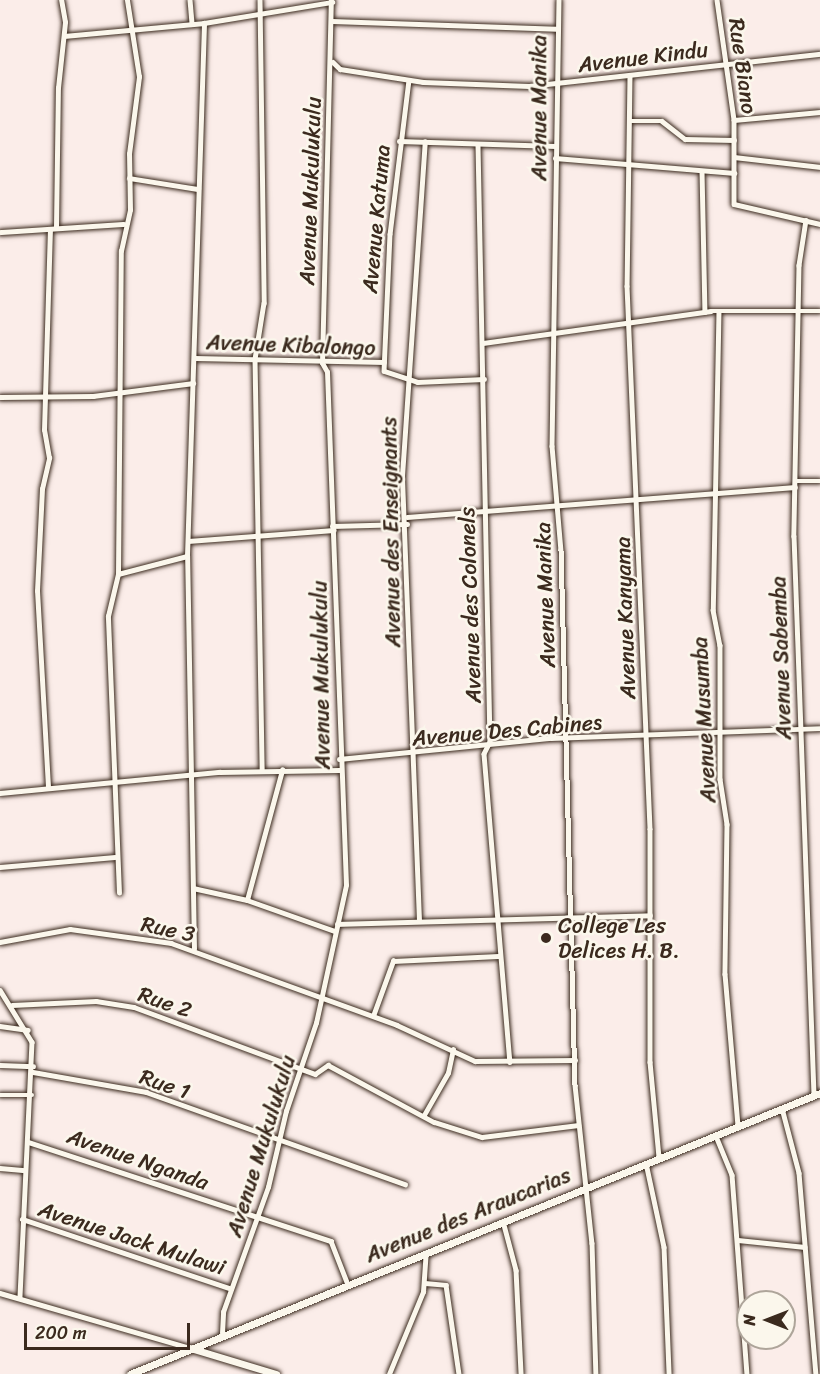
<!DOCTYPE html>
<style>
body{margin:0}
#map{position:relative;width:820px;height:1374px;overflow:hidden;background:#fbede9;font-family:Sriracha,sans-serif}
div>[style]{position:absolute}
[style*='--x']{left:calc(var(--x)*1px);top:calc(var(--y)*1px);width:calc(var(--w)*1px);rotate:calc(var(--a)*1deg)}
.roads{filter:drop-shadow(0 0 2px #3b2a1e) drop-shadow(0 0 2px #3b2a1e)}
.street>*{height:4.5px;margin:-2.25px;padding:0 2.25px;transform-origin:2.25px;border-radius:2.25px;background:#fbf7ec}
.secondary>*{height:7px;margin:-3.5px;padding:0 3.5px;transform-origin:3.5px;border-radius:3.5px;background:#fbf7ec}
.dots>*{width:16px;height:16px;translate:-50% -50%;box-sizing:border-box;border:3px solid #fbf7ec;border-radius:50%}
span{translate:-50% -50%;white-space:nowrap;text-align:center;line-height:1.15;-webkit-text-stroke:5px #fbf7ec;paint-order:stroke}
.street-label{font-size:22px;color:#3b2a1e}
.poi-label{font-size:22px;color:#3b2a1e}
.left{translate:0 -50%;text-align:left}
.north{position:absolute;left:736px;top:1290px;width:60px;height:60px;box-sizing:border-box;background:#fbf7ec;border:2px solid #aea59a;border-radius:50%;rotate:270deg;font-size:16px;font-weight:700;line-height:24px;text-align:center;color:#3b2a1e}
.north::after{content:'';display:block;margin:auto;width:21px;height:27px;background:#3b2a1e;clip-path:polygon(50% 0,100% 100%,50% 72%,0 100%)}
.scale{position:absolute;left:24px;top:1323px;width:166px;height:27px;box-sizing:border-box;border:3px solid #3b2a1e;border-top:0;padding-left:8px;font-size:18px;line-height:21px;white-space:nowrap;color:#3b2a1e;-webkit-text-stroke:4px #fbf7ec;paint-order:stroke}
</style>
<div id="map">
<div class="roads">
<div class="street">
<i style="--x:190;--y:0;--w:24;--a:85"></i>
<i style="--x:260;--y:0;--w:303;--a:89.2"></i>
<i style="--x:264;--y:303;--w:57;--a:99.1"></i>
<i style="--x:255;--y:359;--w:411;--a:89"></i>
<i style="--x:559;--y:0;--w:446;--a:90.9"></i>
<i style="--x:552;--y:446;--w:104;--a:85.1"></i>
<i style="--x:561;--y:550;--w:535;--a:88.5"></i>
<i style="--x:575;--y:1085;--w:159;--a:83.9"></i>
<i style="--x:592;--y:1243;--w:131;--a:88.3"></i>
<i style="--x:717;--y:0;--w:121;--a:81.9"></i>
<i style="--x:734;--y:120;--w:84;--a:90"></i>
<i style="--x:734;--y:204;--w:88;--a:13.1"></i>
<i style="--x:332;--y:21;--w:224;--a:2"></i>
<i style="--x:64;--y:36;--w:141;--a:-5.3"></i>
<i style="--x:204;--y:23;--w:130;--a:-9.3"></i>
<i style="--x:333;--y:62;--w:10;--a:45"></i>
<i style="--x:340;--y:69;--w:84;--a:8.9"></i>
<i style="--x:423;--y:82;--w:106;--a:2.2"></i>
<i style="--x:529;--y:86;--w:293;--a:-6.3"></i>
<i style="--x:630;--y:76;--w:210;--a:90.8"></i>
<i style="--x:627;--y:286;--w:543;--a:87.57"></i>
<i style="--x:650;--y:829;--w:233;--a:90"></i>
<i style="--x:650;--y:1062;--w:95;--a:84.6"></i>
<i style="--x:409;--y:80;--w:155;--a:97"></i>
<i style="--x:390;--y:234;--w:137;--a:92.5"></i>
<i style="--x:384;--y:371;--w:35;--a:18"></i>
<i style="--x:417;--y:382;--w:67;--a:-2.6"></i>
<i style="--x:734;--y:120;--w:86;--a:-5.3"></i>
<i style="--x:631;--y:121;--w:31;--a:0"></i>
<i style="--x:662;--y:121;--w:29;--a:38"></i>
<i style="--x:685;--y:139;--w:49;--a:1.2"></i>
<i style="--x:399;--y:141;--w:156;--a:1.8"></i>
<i style="--x:478;--y:145;--w:597;--a:88.85"></i>
<i style="--x:490;--y:742;--w:13;--a:117"></i>
<i style="--x:484;--y:754;--w:309;--a:85.2"></i>
<i style="--x:734;--y:157;--w:87;--a:6.6"></i>
<i style="--x:555;--y:158;--w:180;--a:4.8"></i>
<i style="--x:702;--y:171;--w:141;--a:88.8"></i>
<i style="--x:129;--y:178;--w:70;--a:9.1"></i>
<i style="--x:806;--y:220;--w:46;--a:98.8"></i>
<i style="--x:799;--y:265;--w:271;--a:91.1"></i>
<i style="--x:794;--y:536;--w:559;--a:87.95"></i>
<i style="--x:56;--y:227;--w:139;--a:-89.2"></i>
<i style="--x:58;--y:88;--w:66;--a:-83.9"></i>
<i style="--x:65;--y:22;--w:22;--a:-100"></i>
<i style="--x:0;--y:232;--w:124;--a:-3.7"></i>
<i style="--x:719;--y:311;--w:299;--a:91.1"></i>
<i style="--x:713;--y:610;--w:36;--a:79"></i>
<i style="--x:720;--y:645;--w:134;--a:90"></i>
<i style="--x:720;--y:779;--w:46;--a:81.2"></i>
<i style="--x:727;--y:824;--w:150;--a:90.8"></i>
<i style="--x:725;--y:974;--w:154;--a:85.1"></i>
<i style="--x:483;--y:343;--w:230;--a:-8"></i>
<i style="--x:711;--y:311;--w:109;--a:0"></i>
<i style="--x:195;--y:358;--w:189;--a:1.2"></i>
<i style="--x:0;--y:397;--w:93;--a:-0.6"></i>
<i style="--x:93;--y:396;--w:101;--a:-7.4"></i>
<i style="--x:795;--y:481;--w:25;--a:0"></i>
<i style="--x:407;--y:517;--w:389;--a:-4.4"></i>
<i style="--x:332;--y:526;--w:75;--a:-1.5"></i>
<i style="--x:188;--y:541;--w:146;--a:-4.3"></i>
<i style="--x:118;--y:574;--w:71;--a:-14.6"></i>
<i style="--x:339;--y:759;--w:213;--a:-5.7"></i>
<i style="--x:551;--y:738;--w:269;--a:-2.1"></i>
<i style="--x:48;--y:787;--w:196;--a:-93.2"></i>
<i style="--x:37;--y:591;--w:102;--a:-87.2"></i>
<i style="--x:42;--y:489;--w:32;--a:-77"></i>
<i style="--x:49;--y:458;--w:28;--a:-100"></i>
<i style="--x:44;--y:430;--w:200;--a:-88.3"></i>
<i style="--x:0;--y:793;--w:221;--a:-5.5"></i>
<i style="--x:220;--y:772;--w:119;--a:-1"></i>
<i style="--x:0;--y:867;--w:115;--a:-5"></i>
<i style="--x:193;--y:888;--w:55;--a:12.5"></i>
<i style="--x:247;--y:900;--w:93;--a:19.4"></i>
<i style="--x:119;--y:893;--w:277;--a:-92.3"></i>
<i style="--x:108;--y:616;--w:43;--a:-76.6"></i>
<i style="--x:118;--y:574;--w:323;--a:-89.5"></i>
<i style="--x:121;--y:251;--w:42;--a:-77.6"></i>
<i style="--x:130;--y:210;--w:56;--a:-91"></i>
<i style="--x:129;--y:154;--w:78;--a:-82.6"></i>
<i style="--x:139;--y:77;--w:78;--a:-98.9"></i>
<i style="--x:247;--y:900;--w:135;--a:-74.9"></i>
<i style="--x:419;--y:921;--w:445;--a:-92.2"></i>
<i style="--x:402;--y:476;--w:335;--a:-86.1"></i>
<i style="--x:337;--y:924;--w:313;--a:-1.6"></i>
<i style="--x:0;--y:942;--w:71;--a:-10.5"></i>
<i style="--x:70;--y:929;--w:102;--a:7.9"></i>
<i style="--x:171;--y:943;--w:240;--a:19.9"></i>
<i style="--x:397;--y:1025;--w:86;--a:24.8"></i>
<i style="--x:475;--y:1061;--w:100;--a:-0.6"></i>
<i style="--x:194;--y:949;--w:393;--a:-91"></i>
<i style="--x:187;--y:556;--w:533;--a:-88.17"></i>
<i style="--x:0;--y:990;--w:61;--a:58.4"></i>
<i style="--x:32;--y:1042;--w:255;--a:92.7"></i>
<i style="--x:12;--y:1005;--w:84;--a:-2.7"></i>
<i style="--x:96;--y:1001;--w:38;--a:9"></i>
<i style="--x:134;--y:1007;--w:193;--a:20.3"></i>
<i style="--x:315;--y:1074;--w:16;--a:-35"></i>
<i style="--x:328;--y:1065;--w:120;--a:28.3"></i>
<i style="--x:434;--y:1122;--w:50;--a:17.4"></i>
<i style="--x:482;--y:1137;--w:97;--a:-7.1"></i>
<i style="--x:373;--y:1016;--w:59;--a:-70"></i>
<i style="--x:393;--y:961;--w:105;--a:-2.7"></i>
<i style="--x:0;--y:1026;--w:28;--a:8"></i>
<i style="--x:0;--y:1065;--w:33;--a:2"></i>
<i style="--x:33;--y:1072;--w:115;--a:10"></i>
<i style="--x:146;--y:1092;--w:275;--a:19.6"></i>
<i style="--x:0;--y:1095;--w:32;--a:0"></i>
<i style="--x:782;--y:1108;--w:67;--a:75.3"></i>
<i style="--x:799;--y:1173;--w:202;--a:85.2"></i>
<i style="--x:424;--y:1115;--w:48;--a:-60.3"></i>
<i style="--x:448;--y:1073;--w:24;--a:-78"></i>
<i style="--x:716;--y:1136;--w:42;--a:67.7"></i>
<i style="--x:732;--y:1175;--w:200;--a:85.7"></i>
<i style="--x:28;--y:1142;--w:319;--a:18.1"></i>
<i style="--x:331;--y:1241;--w:44;--a:68.7"></i>
<i style="--x:646;--y:1163;--w:86;--a:77.9"></i>
<i style="--x:664;--y:1247;--w:127;--a:87.7"></i>
<i style="--x:0;--y:1168;--w:25;--a:5"></i>
<i style="--x:22;--y:1219;--w:219;--a:18.4"></i>
<i style="--x:503;--y:1221;--w:51;--a:75.1"></i>
<i style="--x:516;--y:1270;--w:104;--a:87.2"></i>
<i style="--x:738;--y:1240;--w:67;--a:6"></i>
<i style="--x:425;--y:1283;--w:21;--a:5"></i>
<i style="--x:446;--y:1285;--w:90;--a:81.7"></i>
<i style="--x:0;--y:1293;--w:198;--a:16.1"></i>
<i style="--x:222;--y:1333;--w:21;--a:-87"></i>
<i style="--x:223;--y:1312;--w:133;--a:-70.2"></i>
<i style="--x:268;--y:1187;--w:78;--a:-76.7"></i>
<i style="--x:286;--y:1111;--w:93;--a:-71.2"></i>
<i style="--x:316;--y:1023;--w:141;--a:-77.7"></i>
<i style="--x:346;--y:885;--w:513;--a:-92.12"></i>
<i style="--x:327;--y:372;--w:10;--a:-119"></i>
<i style="--x:322;--y:363;--w:363;--a:-88.6"></i>
<i style="--x:389;--y:1374;--w:89;--a:-67.5"></i>
<i style="--x:423;--y:1292;--w:39;--a:-86"></i>
</div>
<div class="secondary">
<i style="--x:190;--y:1348;--w:90;--a:16.8"></i>
<i style="--x:130;--y:1374;--w:745;--a:-22.16"></i>
</div>
</div>
<div class="dots">
<i style="left:546px;top:938px;background:#3b2a1e"></i>
</div>
<div class="street-label">
<span style="left:643px;top:57px;rotate:-7deg">Avenue Kindu</span>
<span style="left:743px;top:66px;rotate:82deg">Rue Biano</span>
<span style="left:539px;top:108px;rotate:-90deg">Avenue Manika</span>
<span style="left:310px;top:191px;rotate:-88deg">Avenue Mukulukulu</span>
<span style="left:376px;top:219px;rotate:-85deg">Avenue Katuma</span>
<span style="left:291px;top:345px;rotate:2deg">Avenue Kibalongo</span>
<span style="left:391px;top:532px;rotate:-91deg">Avenue des Enseignants</span>
<span style="left:545px;top:595px;rotate:-92deg">Avenue Manika</span>
<span style="left:470px;top:605px;rotate:-92deg">Avenue des Colonels</span>
<span style="left:625px;top:618px;rotate:-92deg">Avenue Kanyama</span>
<span style="left:781px;top:658px;rotate:-92deg">Avenue Sabemba</span>
<span style="left:321px;top:675px;rotate:-91deg">Avenue Mukulukulu</span>
<span style="left:704px;top:720px;rotate:-93deg">Avenue Musumba</span>
<span style="left:507px;top:730px;rotate:-5deg">Avenue Des Cabines</span>
<span style="left:168px;top:929px;rotate:12deg">Rue 3</span>
<span style="left:165px;top:1002px;rotate:19deg">Rue 2</span>
<span style="left:165px;top:1084px;rotate:19deg">Rue 1</span>
<span style="left:261px;top:1146px;rotate:-73deg">Avenue Mukulukulu</span>
<span style="left:138px;top:1159px;rotate:19deg">Avenue Nganda</span>
<span style="left:468px;top:1215px;rotate:-22deg">Avenue des Araucarias</span>
<span style="left:132px;top:1238px;rotate:18deg">Avenue Jack Mulawi</span>
</div>
<div class="poi-label">
<span class="left" style="left:558px;top:938px">College Les<br>Delices H. B.</span>
</div>
<div class="north">N</div>
<div class="scale">200 m</div>
</div>
